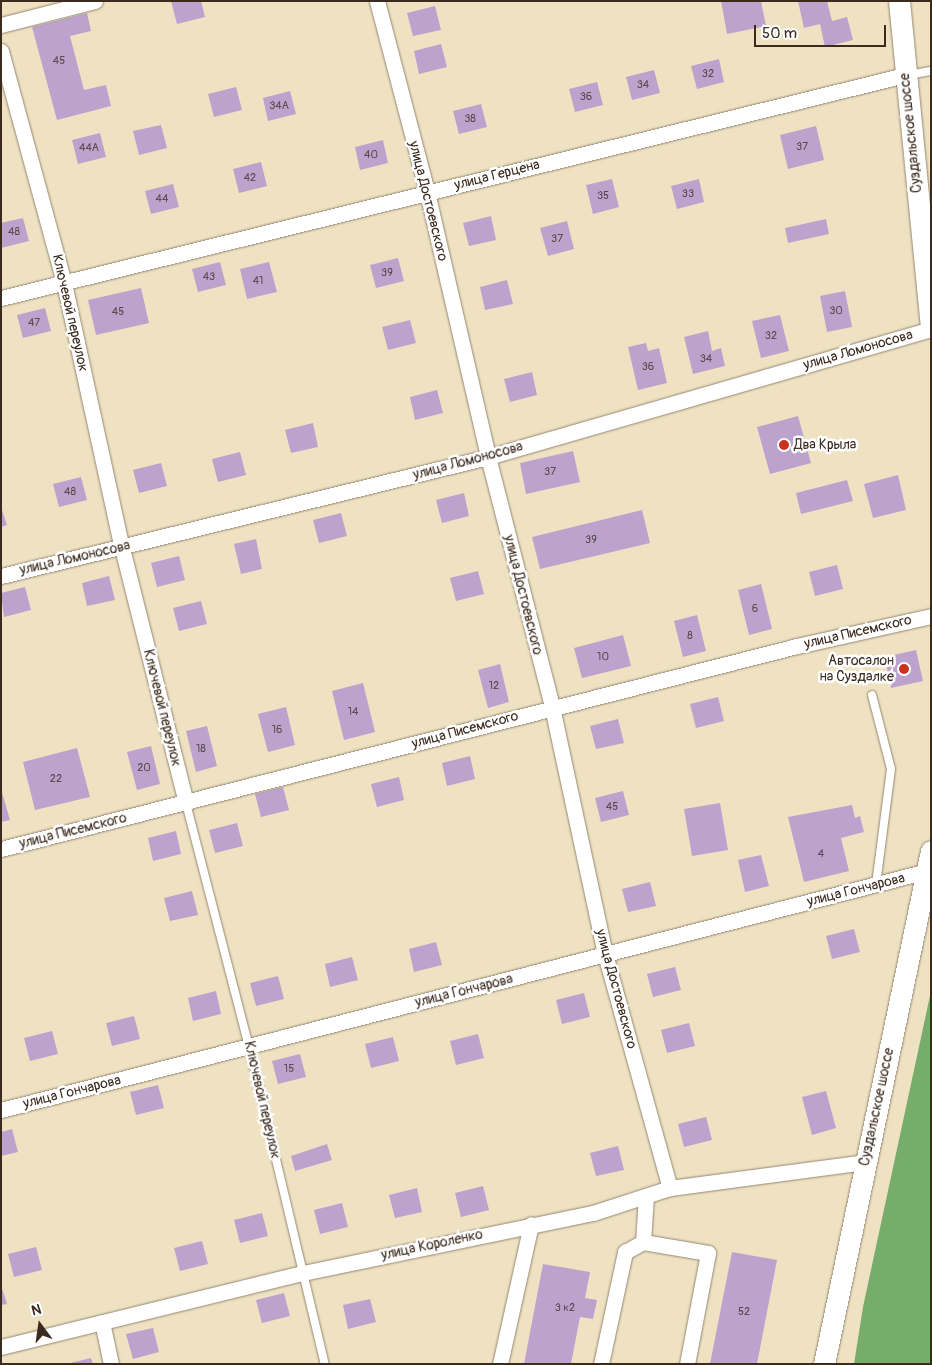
<!DOCTYPE html>
<meta charset="utf-8">
<style>
body{margin:0}
#map{position:relative;width:932px;height:1365px;overflow:hidden;background:#efe2c3;font-family:Pangolin,sans-serif}
div>[style]{position:absolute}
[style*='--x']{left:calc(var(--x)*1px);top:calc(var(--y)*1px);width:calc(var(--w)*1px);rotate:calc(var(--a)*1deg)}
.forest>*{inset:0;background:#77ad6b}
.building>*{inset:0;background:#bba3cd}
.roads{filter:drop-shadow(0 0 1px #958670) drop-shadow(0 0 1px #958670)}
.lane>*{height:8px;margin:-4px;padding:0 4px;transform-origin:4px;border-radius:4px;background:#fff}
.street>*{height:15px;margin:-7.5px;padding:0 7.5px;transform-origin:7.5px;border-radius:7.5px;background:#fff}
.secondary>*{height:21px;margin:-10.5px;padding:0 10.5px;transform-origin:10.5px;border-radius:10.5px;background:#fff}
.dots>*{width:14px;height:14px;translate:-50% -50%;box-sizing:border-box;border:2px solid #fff;border-radius:50%}
span{translate:-50% -50%;white-space:nowrap;text-align:center;line-height:1.15;-webkit-text-stroke:5px #fff;paint-order:stroke}
.number-label{font-size:11px;color:#5b484a}
.number-label span{-webkit-text-stroke-width:0}
.street-label{font-size:14px;color:#3b2a1e}
.poi-label{font-size:14px;color:#3b2a1e}
.left{translate:0 -50%;text-align:left}
.right{translate:-100% -50%;text-align:right}
.frame{position:absolute;inset:0;border:2px solid #3b2a1e;pointer-events:none}
.north{position:absolute;left:15px;top:1300px;width:50px;height:50px;-webkit-text-stroke:4px #fff;paint-order:stroke;rotate:346deg;font-size:14px;font-weight:700;line-height:20px;text-align:center;color:#3b2a1e}
.north::after{content:'';display:block;margin:auto;width:18px;height:22px;background:#3b2a1e;clip-path:polygon(50% 0,100% 100%,50% 72%,0 100%)}
.scale{position:absolute;left:754px;top:25px;width:132px;height:22px;box-sizing:border-box;border:2px solid #3b2a1e;border-top:0;padding-left:6px;font-size:15px;line-height:18px;white-space:nowrap;color:#3b2a1e;-webkit-text-stroke:4px #fff;paint-order:stroke}
</style>
<div id="map">
<div class="forest">
<i style="clip-path:polygon(931px 991px,931px 1364px,854px 1364px,863px 1307px)"></i>
</div>
<div class="building">
<i style="clip-path:polygon(171px 1px,201px 1px,205px 17px,177px 24px)"></i>
<i style="clip-path:polygon(721px 1px,761px 1px,766px 26px,727px 34px)"></i>
<i style="clip-path:polygon(798px 1px,827px 1px,832px 21px,847px 17px,853px 40px,825px 47px,820px 24px,804px 28px)"></i>
<i style="clip-path:polygon(435px 6px,441px 30px,413px 36px,407px 13px)"></i>
<i style="clip-path:polygon(87px 13px,91px 31px,70px 36px,84px 90px,106px 85px,111px 106px,57px 120px,32px 27px)"></i>
<i style="clip-path:polygon(441px 44px,447px 67px,419px 74px,414px 51px)"></i>
<i style="clip-path:polygon(719px 59px,724px 82px,697px 89px,691px 66px)"></i>
<i style="clip-path:polygon(654px 70px,660px 93px,632px 100px,626px 77px)"></i>
<i style="clip-path:polygon(597px 82px,603px 105px,575px 112px,569px 89px)"></i>
<i style="clip-path:polygon(236px 87px,242px 110px,214px 117px,208px 94px)"></i>
<i style="clip-path:polygon(290px 91px,296px 114px,268px 121px,263px 98px)"></i>
<i style="clip-path:polygon(481px 104px,487px 127px,459px 134px,453px 111px)"></i>
<i style="clip-path:polygon(161px 125px,167px 148px,139px 155px,133px 131px)"></i>
<i style="clip-path:polygon(816px 126px,824px 160px,788px 169px,780px 135px)"></i>
<i style="clip-path:polygon(100px 133px,106px 157px,78px 164px,72px 140px)"></i>
<i style="clip-path:polygon(383px 140px,388px 163px,360px 170px,355px 147px)"></i>
<i style="clip-path:polygon(261px 162px,267px 186px,239px 193px,233px 169px)"></i>
<i style="clip-path:polygon(612px 179px,619px 207px,593px 214px,586px 185px)"></i>
<i style="clip-path:polygon(699px 179px,704px 202px,677px 209px,671px 186px)"></i>
<i style="clip-path:polygon(173px 184px,179px 207px,151px 214px,145px 191px)"></i>
<i style="clip-path:polygon(491px 216px,496px 240px,469px 246px,463px 223px)"></i>
<i style="clip-path:polygon(23px 218px,29px 241px,1px 248px,1px 223px)"></i>
<i style="clip-path:polygon(826px 219px,829px 234px,788px 243px,785px 228px)"></i>
<i style="clip-path:polygon(567px 221px,574px 249px,548px 256px,540px 228px)"></i>
<i style="clip-path:polygon(398px 258px,404px 281px,376px 288px,370px 265px)"></i>
<i style="clip-path:polygon(220px 262px,226px 285px,198px 292px,192px 269px)"></i>
<i style="clip-path:polygon(269px 262px,277px 292px,247px 299px,240px 269px)"></i>
<i style="clip-path:polygon(507px 280px,513px 304px,485px 310px,480px 287px)"></i>
<i style="clip-path:polygon(141px 288px,149px 323px,96px 335px,88px 300px)"></i>
<i style="clip-path:polygon(845px 291px,852px 327px,827px 332px,820px 296px)"></i>
<i style="clip-path:polygon(45px 308px,51px 331px,23px 338px,17px 315px)"></i>
<i style="clip-path:polygon(780px 315px,789px 351px,761px 358px,752px 321px)"></i>
<i style="clip-path:polygon(410px 320px,416px 343px,388px 350px,382px 327px)"></i>
<i style="clip-path:polygon(708px 331px,712px 351px,721px 348px,725px 366px,693px 374px,684px 337px)"></i>
<i style="clip-path:polygon(646px 343px,648px 351px,659px 348px,667px 383px,638px 390px,628px 347px)"></i>
<i style="clip-path:polygon(532px 372px,537px 395px,510px 402px,504px 379px)"></i>
<i style="clip-path:polygon(437px 390px,443px 413px,415px 420px,410px 397px)"></i>
<i style="clip-path:polygon(798px 416px,811px 463px,770px 474px,757px 427px)"></i>
<i style="clip-path:polygon(313px 423px,318px 447px,291px 453px,285px 430px)"></i>
<i style="clip-path:polygon(573px 451px,580px 482px,526px 494px,520px 463px)"></i>
<i style="clip-path:polygon(240px 452px,246px 475px,218px 482px,212px 459px)"></i>
<i style="clip-path:polygon(161px 463px,167px 486px,139px 493px,133px 470px)"></i>
<i style="clip-path:polygon(898px 475px,906px 510px,873px 518px,864px 484px)"></i>
<i style="clip-path:polygon(81px 477px,87px 500px,59px 507px,53px 484px)"></i>
<i style="clip-path:polygon(847px 480px,853px 501px,801px 514px,796px 493px)"></i>
<i style="clip-path:polygon(464px 493px,469px 516px,442px 523px,436px 500px)"></i>
<i style="clip-path:polygon(1px 507px,7px 525px,1px 527px)"></i>
<i style="clip-path:polygon(642px 510px,650px 543px,540px 569px,532px 537px)"></i>
<i style="clip-path:polygon(341px 513px,347px 536px,319px 543px,313px 520px)"></i>
<i style="clip-path:polygon(256px 539px,262px 569px,241px 574px,234px 544px)"></i>
<i style="clip-path:polygon(179px 556px,185px 580px,157px 587px,151px 563px)"></i>
<i style="clip-path:polygon(837px 565px,843px 589px,815px 596px,809px 572px)"></i>
<i style="clip-path:polygon(478px 571px,484px 594px,456px 601px,450px 578px)"></i>
<i style="clip-path:polygon(109px 576px,115px 600px,87px 606px,82px 583px)"></i>
<i style="clip-path:polygon(761px 584px,772px 629px,749px 635px,738px 590px)"></i>
<i style="clip-path:polygon(25px 587px,31px 610px,4px 617px,1px 593px)"></i>
<i style="clip-path:polygon(201px 601px,207px 624px,179px 631px,173px 608px)"></i>
<i style="clip-path:polygon(697px 615px,706px 651px,683px 657px,674px 621px)"></i>
<i style="clip-path:polygon(623px 635px,631px 666px,582px 678px,574px 648px)"></i>
<i style="clip-path:polygon(916px 650px,923px 681px,891px 688px,885px 657px)"></i>
<i style="clip-path:polygon(500px 664px,509px 702px,488px 708px,478px 670px)"></i>
<i style="clip-path:polygon(363px 683px,375px 732px,344px 740px,332px 691px)"></i>
<i style="clip-path:polygon(718px 697px,724px 721px,696px 728px,690px 704px)"></i>
<i style="clip-path:polygon(286px 707px,295px 745px,268px 752px,258px 714px)"></i>
<i style="clip-path:polygon(618px 719px,624px 743px,596px 749px,590px 726px)"></i>
<i style="clip-path:polygon(207px 726px,217px 766px,196px 772px,186px 731px)"></i>
<i style="clip-path:polygon(151px 746px,160px 784px,137px 790px,127px 752px)"></i>
<i style="clip-path:polygon(77px 748px,90px 797px,35px 810px,23px 762px)"></i>
<i style="clip-path:polygon(470px 756px,475px 779px,447px 786px,442px 763px)"></i>
<i style="clip-path:polygon(399px 777px,404px 800px,377px 807px,371px 784px)"></i>
<i style="clip-path:polygon(283px 787px,289px 810px,261px 817px,255px 794px)"></i>
<i style="clip-path:polygon(1px 789px,10px 820px,1px 822px)"></i>
<i style="clip-path:polygon(623px 791px,629px 815px,601px 822px,595px 798px)"></i>
<i style="clip-path:polygon(720px 803px,728px 850px,692px 856px,684px 809px)"></i>
<i style="clip-path:polygon(852px 805px,855px 818px,860px 816px,864px 832px,841px 838px,849px 871px,804px 882px,788px 817px)"></i>
<i style="clip-path:polygon(237px 823px,243px 846px,215px 853px,209px 830px)"></i>
<i style="clip-path:polygon(176px 831px,181px 854px,153px 861px,148px 838px)"></i>
<i style="clip-path:polygon(761px 855px,769px 886px,745px 892px,738px 860px)"></i>
<i style="clip-path:polygon(650px 882px,656px 906px,628px 912px,622px 889px)"></i>
<i style="clip-path:polygon(192px 891px,198px 915px,170px 921px,164px 898px)"></i>
<i style="clip-path:polygon(854px 929px,860px 952px,832px 959px,826px 936px)"></i>
<i style="clip-path:polygon(436px 942px,442px 965px,414px 972px,409px 949px)"></i>
<i style="clip-path:polygon(352px 957px,358px 980px,330px 987px,325px 964px)"></i>
<i style="clip-path:polygon(675px 967px,681px 990px,653px 997px,647px 974px)"></i>
<i style="clip-path:polygon(278px 976px,284px 999px,256px 1006px,250px 983px)"></i>
<i style="clip-path:polygon(216px 991px,221px 1014px,193px 1021px,188px 998px)"></i>
<i style="clip-path:polygon(584px 993px,590px 1017px,562px 1024px,556px 1000px)"></i>
<i style="clip-path:polygon(134px 1016px,140px 1039px,112px 1046px,106px 1023px)"></i>
<i style="clip-path:polygon(689px 1023px,695px 1046px,667px 1053px,661px 1030px)"></i>
<i style="clip-path:polygon(52px 1031px,58px 1054px,30px 1061px,24px 1038px)"></i>
<i style="clip-path:polygon(478px 1034px,484px 1058px,456px 1065px,450px 1041px)"></i>
<i style="clip-path:polygon(393px 1037px,399px 1061px,371px 1068px,365px 1044px)"></i>
<i style="clip-path:polygon(300px 1054px,306px 1077px,278px 1084px,272px 1061px)"></i>
<i style="clip-path:polygon(158px 1085px,164px 1108px,136px 1115px,130px 1092px)"></i>
<i style="clip-path:polygon(826px 1091px,836px 1128px,812px 1135px,802px 1097px)"></i>
<i style="clip-path:polygon(706px 1117px,712px 1140px,684px 1147px,678px 1124px)"></i>
<i style="clip-path:polygon(12px 1129px,18px 1152px,1px 1156px,1px 1132px)"></i>
<i style="clip-path:polygon(327px 1144px,332px 1160px,295px 1171px,291px 1156px)"></i>
<i style="clip-path:polygon(618px 1146px,624px 1170px,596px 1176px,590px 1153px)"></i>
<i style="clip-path:polygon(483px 1186px,489px 1210px,461px 1217px,455px 1193px)"></i>
<i style="clip-path:polygon(417px 1188px,422px 1212px,395px 1218px,389px 1195px)"></i>
<i style="clip-path:polygon(342px 1203px,348px 1227px,320px 1234px,314px 1210px)"></i>
<i style="clip-path:polygon(262px 1213px,268px 1236px,240px 1243px,234px 1220px)"></i>
<i style="clip-path:polygon(202px 1241px,208px 1264px,180px 1271px,174px 1248px)"></i>
<i style="clip-path:polygon(36px 1247px,42px 1270px,14px 1277px,8px 1254px)"></i>
<i style="clip-path:polygon(732px 1252px,777px 1260px,757px 1364px,710px 1364px)"></i>
<i style="clip-path:polygon(543px 1264px,590px 1272px,585px 1298px,597px 1300px,593px 1319px,580px 1317px,571px 1364px,524px 1364px)"></i>
<i style="clip-path:polygon(1px 1285px,7px 1304px,1px 1305px)"></i>
<i style="clip-path:polygon(284px 1293px,290px 1316px,262px 1323px,256px 1300px)"></i>
<i style="clip-path:polygon(370px 1299px,376px 1322px,348px 1329px,343px 1305px)"></i>
<i style="clip-path:polygon(153px 1328px,159px 1352px,133px 1359px,126px 1334px)"></i>
<i style="clip-path:polygon(91px 1358px,93px 1364px,70px 1364px,70px 1363px)"></i>
</div>
<div class="roads">
<div class="lane">
<i style="--x:908;--y:75;--w:23;--a:-10"></i>
<i style="--x:872;--y:695;--w:76;--a:75.6"></i>
<i style="--x:891;--y:769;--w:116;--a:97.4"></i>
<i style="--x:186;--y:803;--w:251;--a:75.5"></i>
<i style="--x:249;--y:1046;--w:327;--a:76.6"></i>
</div>
<div class="street">
<i style="--x:377;--y:1;--w:197;--a:75.3"></i>
<i style="--x:427;--y:192;--w:272;--a:77"></i>
<i style="--x:488;--y:457;--w:258;--a:75.6"></i>
<i style="--x:552;--y:707;--w:253;--a:77.9"></i>
<i style="--x:605;--y:954;--w:243;--a:74.5"></i>
<i style="--x:1;--y:25;--w:97;--a:-14.3"></i>
<i style="--x:1;--y:51;--w:240;--a:74.8"></i>
<i style="--x:64;--y:283;--w:271;--a:77.7"></i>
<i style="--x:122;--y:548;--w:263;--a:75.9"></i>
<i style="--x:1;--y:298;--w:931;--a:-13.86"></i>
<i style="--x:1;--y:576;--w:501;--a:-13.73"></i>
<i style="--x:488;--y:457;--w:461;--a:-16.1"></i>
<i style="--x:1;--y:849;--w:821;--a:-14.31"></i>
<i style="--x:797;--y:646;--w:137;--a:-12.6"></i>
<i style="--x:1;--y:1110;--w:956;--a:-14.47"></i>
<i style="--x:643;--y:1242;--w:46;--a:-86.3"></i>
<i style="--x:102;--y:1322;--w:43;--a:77.9"></i>
<i style="--x:1;--y:1347;--w:311;--a:-13.8"></i>
<i style="--x:303;--y:1273;--w:296;--a:-11.7"></i>
<i style="--x:593;--y:1213;--w:81;--a:-18"></i>
<i style="--x:670;--y:1188;--w:198;--a:-7.6"></i>
<i style="--x:500;--y:1364;--w:143;--a:-77.5"></i>
<i style="--x:601;--y:1364;--w:115;--a:-77.9"></i>
<i style="--x:625;--y:1252;--w:21;--a:-29"></i>
<i style="--x:643;--y:1242;--w:66;--a:9.6"></i>
<i style="--x:708;--y:1253;--w:113;--a:100.7"></i>
</div>
<div class="secondary">
<i style="--x:899;--y:1;--w:326;--a:84.4"></i>
<i style="--x:824;--y:1364;--w:524;--a:-78.22"></i>
</div>
</div>
<div class="dots">
<i style="left:784px;top:445px;background:#c8321e"></i>
<i style="left:904px;top:669px;background:#c8321e"></i>
</div>
<div class="number-label">
<span style="left:59px;top:61px">45</span>
<span style="left:708px;top:74px">32</span>
<span style="left:643px;top:85px">34</span>
<span style="left:586px;top:97px">36</span>
<span style="left:279px;top:106px">34А</span>
<span style="left:470px;top:119px">38</span>
<span style="left:802px;top:147px">37</span>
<span style="left:89px;top:148px">44А</span>
<span style="left:371px;top:155px">40</span>
<span style="left:250px;top:178px">42</span>
<span style="left:688px;top:194px">33</span>
<span style="left:603px;top:196px">35</span>
<span style="left:162px;top:199px">44</span>
<span style="left:14px;top:232px">48</span>
<span style="left:557px;top:239px">37</span>
<span style="left:387px;top:273px">39</span>
<span style="left:209px;top:277px">43</span>
<span style="left:258px;top:281px">41</span>
<span style="left:836px;top:311px">30</span>
<span style="left:118px;top:312px">45</span>
<span style="left:34px;top:323px">47</span>
<span style="left:771px;top:336px">32</span>
<span style="left:706px;top:359px">34</span>
<span style="left:648px;top:367px">36</span>
<span style="left:550px;top:472px">37</span>
<span style="left:70px;top:492px">48</span>
<span style="left:591px;top:540px">39</span>
<span style="left:755px;top:609px">6</span>
<span style="left:690px;top:636px">8</span>
<span style="left:603px;top:657px">10</span>
<span style="left:494px;top:686px">12</span>
<span style="left:353px;top:712px">14</span>
<span style="left:277px;top:730px">16</span>
<span style="left:201px;top:749px">18</span>
<span style="left:144px;top:768px">20</span>
<span style="left:56px;top:779px">22</span>
<span style="left:612px;top:807px">45</span>
<span style="left:821px;top:854px">4</span>
<span style="left:289px;top:1069px">15</span>
<span style="left:565px;top:1308px">3 к2</span>
<span style="left:744px;top:1312px">52</span>
</div>
<div class="street-label">
<span style="left:911px;top:133px;rotate:-96deg">Суздальское шоссе</span>
<span style="left:497px;top:175px;rotate:-14deg">улица Герцена</span>
<span style="left:428px;top:201px;rotate:76deg">улица Достоевского</span>
<span style="left:70px;top:313px;rotate:77deg">Ключевой переулок</span>
<span style="left:858px;top:350px;rotate:-16deg">улица Ломоносова</span>
<span style="left:468px;top:461px;rotate:-15deg">улица Ломоносова</span>
<span style="left:75px;top:558px;rotate:-13deg">улица Ломоносова</span>
<span style="left:523px;top:595px;rotate:76deg">улица Достоевского</span>
<span style="left:858px;top:632px;rotate:-13deg">улица Писемского</span>
<span style="left:162px;top:708px;rotate:76deg">Ключевой переулок</span>
<span style="left:465px;top:730px;rotate:-15deg">улица Писемского</span>
<span style="left:73px;top:831px;rotate:-14deg">улица Писемского</span>
<span style="left:856px;top:890px;rotate:-14deg">улица Гончарова</span>
<span style="left:616px;top:989px;rotate:75deg">улица Достоевского</span>
<span style="left:464px;top:991px;rotate:-14deg">улица Гончарова</span>
<span style="left:72px;top:1092px;rotate:-14deg">улица Гончарова</span>
<span style="left:262px;top:1100px;rotate:77deg">Ключевой переулок</span>
<span style="left:877px;top:1107px;rotate:-78deg">Суздальское шоссе</span>
<span style="left:432px;top:1245px;rotate:-12deg">улица Короленко</span>
</div>
<div class="poi-label">
<span class="left" style="left:794px;top:445px">Два Крыла</span>
<span class="right" style="left:894px;top:669px">Автосалон<br>на Суздалке</span>
</div>
<div class="frame"></div>
<div class="north">N</div>
<div class="scale">50 m</div>
</div>
